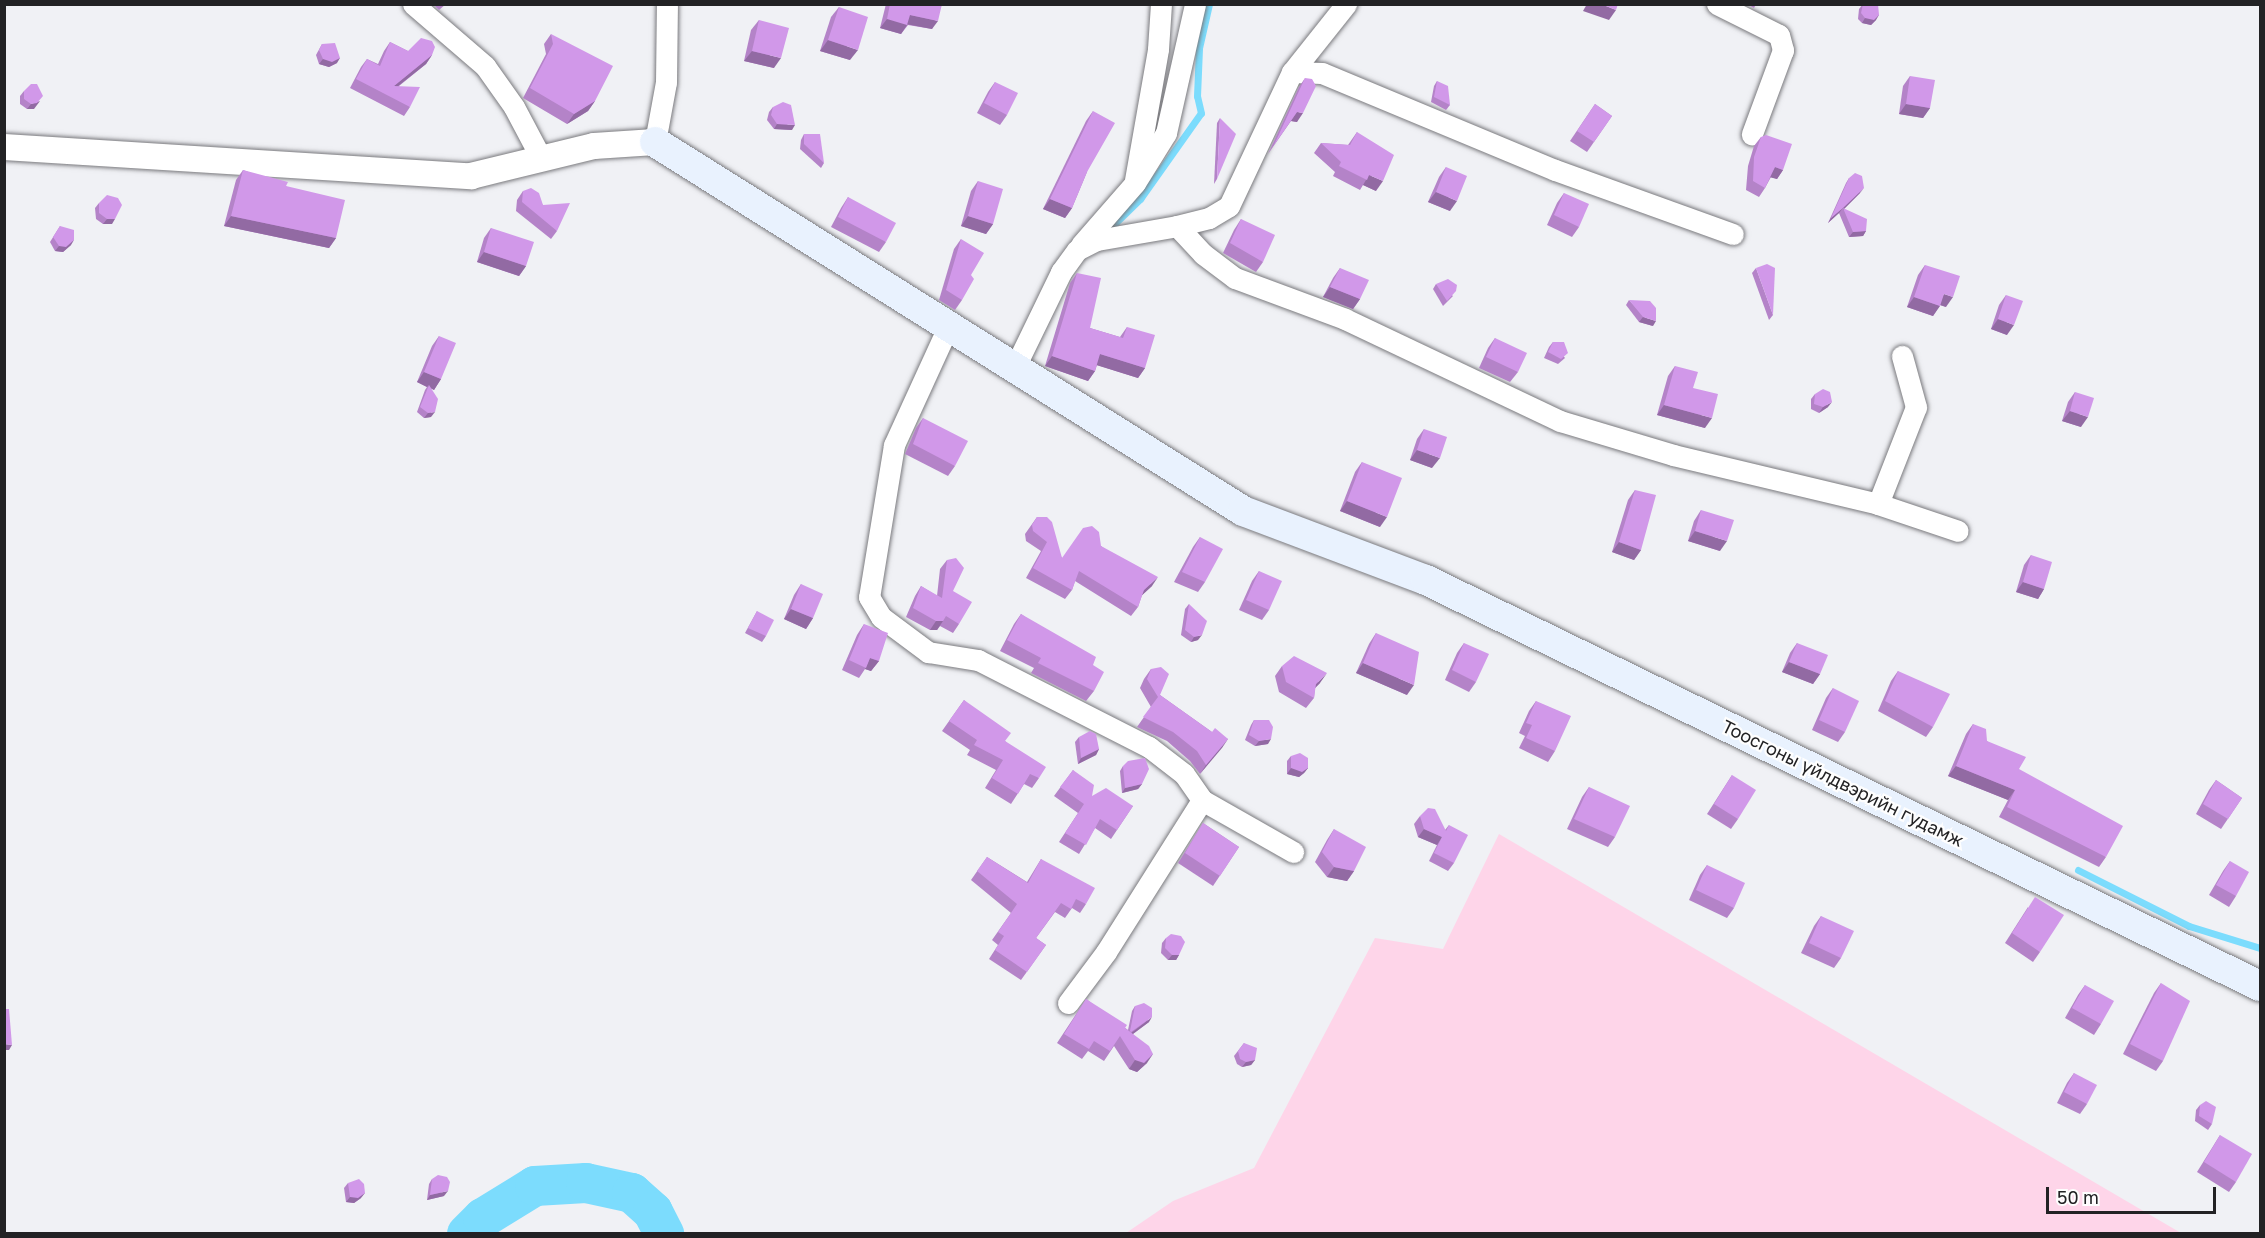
<!DOCTYPE html>
<meta charset="utf-8">
<style>
body{margin:0}
#map{position:relative;width:2265px;height:1238px;overflow:hidden;background:#f0f1f5;font-family:"Golos Text",sans-serif}
div>[style]{position:absolute}
[style*='--x']{left:calc(var(--x)*1px);top:calc(var(--y)*1px);width:calc(var(--w)*1px);rotate:calc(var(--a)*1deg)}
.green>*{inset:0;background:#fed5e9}
.stream>*{height:7px;margin:-3.5px;padding:0 3.5px;transform-origin:3.5px;border-radius:3.5px;background:#7cdcfd}
.river>*{height:40px;margin:-20px;padding:0 20px;transform-origin:20px;border-radius:20px;background:#7cdcfd}
.roads{filter:drop-shadow(0 0 2px #7a7a7e) drop-shadow(0 0 2px #7a7a7e)}
.minor>*{height:21px;margin:-10.5px;padding:0 10.5px;transform-origin:10.5px;border-radius:10.5px;background:#fff}
.tertiary>*{height:26px;margin:-13px;padding:0 13px;transform-origin:13px;border-radius:13px;background:#fff}
.secondary>*{height:30px;margin:-15px;padding:0 15px;transform-origin:15px;border-radius:15px;background:#e9f2fe}
.wall>*{inset:0;background:#b483c8}
.shaded-wall>*{inset:0;background:#926aa3}
.building>*{inset:0;background:#d198e9}
span{translate:-50% -50%;white-space:nowrap;text-align:center;line-height:1.15;-webkit-text-stroke:4.5px #fefefe;paint-order:stroke}
.street-label{font-size:18px;color:#222224}
.frame{position:absolute;inset:0;border:6px solid #222224;pointer-events:none}
.scale{position:absolute;left:2046px;top:1187px;width:170px;height:27px;box-sizing:border-box;border:3px solid #222224;border-top:0;padding-left:8px;font-size:18px;line-height:21px;white-space:nowrap;color:#222224;-webkit-text-stroke:4px #fefefe;paint-order:stroke}
</style>
<div id="map">
<div class="green">
<i style="clip-path:polygon(1499px 834px,2181px 1233px,1126px 1233px,1173px 1201px,1254px 1168px,1375px 938px,1443px 949px)"></i>
</div>
<div class="stream">
<i style="--x:1105;--y:233;--w:49;--a:-44.2"></i>
<i style="--x:1140;--y:199;--w:105;--a:-54.7"></i>
<i style="--x:1201;--y:113;--w:17;--a:-103"></i>
<i style="--x:1197;--y:96;--w:48;--a:-87.6"></i>
<i style="--x:1199;--y:48;--w:45;--a:-77.2"></i>
<i style="--x:2078;--y:870;--w:124;--a:26.8"></i>
<i style="--x:2189;--y:926;--w:74;--a:17.2"></i>
</div>
<div class="river">
<i style="--x:467;--y:1234;--w:23;--a:-45"></i>
<i style="--x:483;--y:1218;--w:61;--a:-31.6"></i>
<i style="--x:535;--y:1186;--w:51;--a:-3.4"></i>
<i style="--x:586;--y:1183;--w:47;--a:12.3"></i>
<i style="--x:632;--y:1193;--w:28;--a:42"></i>
<i style="--x:653;--y:1212;--w:25;--a:63"></i>
</div>
<div class="roads">
<div class="minor">
<i style="--x:413;--y:4;--w:95;--a:40.7"></i>
<i style="--x:485;--y:66;--w:50;--a:54.7"></i>
<i style="--x:514;--y:107;--w:58;--a:62.1"></i>
<i style="--x:1717;--y:4;--w:69;--a:26.6"></i>
<i style="--x:1779;--y:35;--w:16;--a:75"></i>
<i style="--x:1783;--y:50;--w:90;--a:110.3"></i>
<i style="--x:1292;--y:72;--w:30;--a:2"></i>
<i style="--x:1322;--y:73;--w:252;--a:22.6"></i>
<i style="--x:1555;--y:170;--w:189;--a:19.8"></i>
<i style="--x:655;--y:142;--w:61;--a:-79.6"></i>
<i style="--x:666;--y:82;--w:78;--a:-89.3"></i>
<i style="--x:1135;--y:180;--w:133;--a:-80"></i>
<i style="--x:1158;--y:49;--w:45;--a:-86.2"></i>
<i style="--x:1177;--y:226;--w:33;--a:-14"></i>
<i style="--x:1209;--y:218;--w:23;--a:-31"></i>
<i style="--x:1229;--y:206;--w:148;--a:-64.8"></i>
<i style="--x:1292;--y:72;--w:87;--a:-51.5"></i>
<i style="--x:1081;--y:245;--w:82;--a:-48.9"></i>
<i style="--x:1135;--y:183;--w:59;--a:-58.2"></i>
<i style="--x:1166;--y:133;--w:132;--a:-77.3"></i>
<i style="--x:948;--y:327;--w:130;--a:114.6"></i>
<i style="--x:894;--y:445;--w:154;--a:99.3"></i>
<i style="--x:869;--y:597;--w:23;--a:59"></i>
<i style="--x:881;--y:617;--w:59;--a:36.7"></i>
<i style="--x:928;--y:652;--w:51;--a:9.1"></i>
<i style="--x:978;--y:660;--w:192;--a:27"></i>
<i style="--x:1149;--y:747;--w:44;--a:37.6"></i>
<i style="--x:1184;--y:774;--w:32;--a:55"></i>
<i style="--x:1202;--y:800;--w:105;--a:29.7"></i>
<i style="--x:1014;--y:369;--w:108;--a:-64.1"></i>
<i style="--x:1061;--y:272;--w:27;--a:-54"></i>
<i style="--x:1077;--y:250;--w:22;--a:-27"></i>
<i style="--x:1097;--y:240;--w:81;--a:-9.9"></i>
<i style="--x:1177;--y:226;--w:38;--a:47"></i>
<i style="--x:1203;--y:254;--w:40;--a:37"></i>
<i style="--x:1235;--y:278;--w:117;--a:20.4"></i>
<i style="--x:1345;--y:319;--w:238;--a:25.4"></i>
<i style="--x:1560;--y:421;--w:118;--a:16.7"></i>
<i style="--x:1673;--y:455;--w:211;--a:13.4"></i>
<i style="--x:1878;--y:504;--w:84;--a:18.6"></i>
<i style="--x:1878;--y:504;--w:104;--a:-68.6"></i>
<i style="--x:1916;--y:407;--w:53;--a:-105.4"></i>
<i style="--x:1068;--y:1003;--w:64;--a:-53.3"></i>
<i style="--x:1106;--y:952;--w:180;--a:-57.7"></i>
</div>
<div class="tertiary">
<i style="--x:4;--y:147;--w:468;--a:3.6"></i>
<i style="--x:471;--y:176;--w:127;--a:-13.7"></i>
<i style="--x:594;--y:146;--w:61;--a:-3.8"></i>
</div>
<div class="secondary">
<i style="--x:655;--y:142;--w:694;--a:32.11"></i>
<i style="--x:1243;--y:511;--w:196;--a:20.7"></i>
<i style="--x:1426;--y:580;--w:928;--a:25.96"></i>
</div>
</div>
<div class="wall">
<i style="clip-path:polygon(433px 4px,446px 4px,439px 10px)"></i>
<i style="clip-path:polygon(886px 4px,942px 4px,932px 29px,908px 25px,901px 34px,880px 28px)"></i>
<i style="clip-path:polygon(1747px 4px,1756px 4px,1754px 8px)"></i>
<i style="clip-path:polygon(1863px 4px,1876px 20px,1871px 25px,1862px 23px,1858px 19px,1859px 9px)"></i>
<i style="clip-path:polygon(839px 7px,850px 60px,820px 51px,831px 17px)"></i>
<i style="clip-path:polygon(759px 20px,774px 68px,744px 61px,751px 30px)"></i>
<i style="clip-path:polygon(551px 34px,595px 101px,588px 111px,567px 124px,523px 98px,546px 54px,544px 44px)"></i>
<i style="clip-path:polygon(390px 42px,408px 51px,432px 55px,426px 64px,399px 86px,410px 107px,404px 116px,350px 88px,361px 67px,367px 59px,378px 64px,384px 51px)"></i>
<i style="clip-path:polygon(322px 44px,337px 63px,329px 67px,319px 64px,316px 55px)"></i>
<i style="clip-path:polygon(1910px 76px,1930px 108px,1923px 118px,1899px 114px,1903px 86px)"></i>
<i style="clip-path:polygon(1305px 78px,1297px 122px,1291px 121px,1268px 154px,1299px 87px)"></i>
<i style="clip-path:polygon(1437px 81px,1450px 105px,1446px 110px,1431px 102px,1434px 86px)"></i>
<i style="clip-path:polygon(995px 82px,1007px 115px,1000px 125px,977px 113px,988px 92px)"></i>
<i style="clip-path:polygon(24px 91px,34px 109px,27px 109px,20px 104px,20px 96px)"></i>
<i style="clip-path:polygon(1595px 104px,1612px 116px,1587px 152px,1570px 141px)"></i>
<i style="clip-path:polygon(773px 107px,792px 130px,774px 129px,767px 120px,769px 112px)"></i>
<i style="clip-path:polygon(1093px 111px,1087px 172px,1072px 208px,1065px 218px,1043px 209px,1086px 121px)"></i>
<i style="clip-path:polygon(1220px 118px,1217px 179px,1214px 184px,1217px 123px)"></i>
<i style="clip-path:polygon(1357px 132px,1376px 191px,1363px 185px,1360px 190px,1333px 176px,1335px 172px,1314px 153px,1321px 143px,1348px 145px)"></i>
<i style="clip-path:polygon(804px 134px,824px 163px,821px 168px,800px 149px,801px 140px)"></i>
<i style="clip-path:polygon(1761px 137px,1783px 170px,1777px 179px,1771px 177px,1765px 188px,1759px 197px,1746px 190px,1748px 166px,1754px 146px)"></i>
<i style="clip-path:polygon(1446px 167px,1450px 211px,1428px 202px,1439px 177px)"></i>
<i style="clip-path:polygon(243px 170px,286px 186px,336px 238px,329px 248px,224px 226px,236px 180px)"></i>
<i style="clip-path:polygon(1849px 178px,1860px 193px,1844px 209px,1866px 231px,1863px 236px,1849px 237px,1839px 213px,1828px 223px,1846px 183px)"></i>
<i style="clip-path:polygon(978px 181px,993px 224px,986px 234px,961px 226px,971px 191px)"></i>
<i style="clip-path:polygon(523px 191px,543px 205px,557px 231px,551px 239px,516px 211px,517px 200px)"></i>
<i style="clip-path:polygon(1564px 193px,1579px 227px,1572px 237px,1547px 225px,1557px 203px)"></i>
<i style="clip-path:polygon(848px 197px,886px 242px,879px 252px,831px 227px,841px 208px)"></i>
<i style="clip-path:polygon(99px 203px,112px 224px,103px 224px,96px 219px,95px 208px)"></i>
<i style="clip-path:polygon(1241px 219px,1263px 262px,1256px 272px,1223px 253px,1234px 230px)"></i>
<i style="clip-path:polygon(60px 226px,71px 245px,63px 252px,55px 251px,50px 242px)"></i>
<i style="clip-path:polygon(491px 228px,526px 266px,519px 276px,477px 262px,484px 238px)"></i>
<i style="clip-path:polygon(961px 239px,962px 300px,955px 310px,939px 300px,954px 249px)"></i>
<i style="clip-path:polygon(1925px 265px,1946px 307px,1940px 305px,1933px 316px,1907px 307px,1918px 275px)"></i>
<i style="clip-path:polygon(1340px 268px,1360px 299px,1353px 309px,1323px 297px,1333px 278px)"></i>
<i style="clip-path:polygon(1756px 268px,1773px 315px,1769px 320px,1752px 273px)"></i>
<i style="clip-path:polygon(1077px 273px,1090px 328px,1120px 337px,1127px 327px,1145px 368px,1138px 378px,1097px 365px,1095px 371px,1088px 381px,1045px 366px,1070px 283px)"></i>
<i style="clip-path:polygon(1436px 284px,1453px 296px,1443px 306px,1433px 289px)"></i>
<i style="clip-path:polygon(2006px 295px,2007px 335px,1991px 329px,1999px 305px)"></i>
<i style="clip-path:polygon(1629px 300px,1653px 326px,1639px 322px,1626px 305px)"></i>
<i style="clip-path:polygon(439px 336px,441px 379px,434px 390px,431px 388px,431px 417px,424px 418px,417px 412px,425px 390px,427px 387px,417px 382px,432px 346px)"></i>
<i style="clip-path:polygon(1495px 338px,1518px 372px,1510px 382px,1479px 368px,1488px 348px)"></i>
<i style="clip-path:polygon(1553px 342px,1565px 358px,1558px 364px,1544px 358px,1549px 347px)"></i>
<i style="clip-path:polygon(1675px 366px,1693px 388px,1705px 428px,1657px 415px,1668px 376px)"></i>
<i style="clip-path:polygon(2075px 392px,2081px 427px,2062px 421px,2068px 402px)"></i>
<i style="clip-path:polygon(1815px 394px,1828px 407px,1819px 413px,1811px 409px,1811px 399px)"></i>
<i style="clip-path:polygon(923px 418px,955px 466px,948px 476px,905px 454px,916px 428px)"></i>
<i style="clip-path:polygon(1424px 429px,1432px 468px,1410px 460px,1417px 439px)"></i>
<i style="clip-path:polygon(1362px 462px,1380px 527px,1340px 511px,1355px 472px)"></i>
<i style="clip-path:polygon(1635px 490px,1641px 550px,1634px 560px,1612px 552px,1628px 500px)"></i>
<i style="clip-path:polygon(1701px 510px,1720px 551px,1688px 541px,1694px 521px)"></i>
<i style="clip-path:polygon(1037px 517px,1062px 558px,1101px 546px,1152px 586px,1142px 595px,1138px 607px,1131px 616px,1075px 581px,1072px 590px,1065px 599px,1026px 578px,1041px 551px,1026px 541px,1025px 534px)"></i>
<i style="clip-path:polygon(1200px 537px,1205px 582px,1198px 592px,1174px 582px,1193px 547px)"></i>
<i style="clip-path:polygon(2031px 555px,2044px 589px,2038px 599px,2016px 592px,2024px 565px)"></i>
<i style="clip-path:polygon(947px 560px,959px 624px,953px 633px,940px 626px,937px 630px,930px 630px,906px 617px,915px 596px,921px 586px,937px 596px,940px 569px)"></i>
<i style="clip-path:polygon(1259px 571px,1269px 610px,1262px 620px,1239px 610px,1252px 581px)"></i>
<i style="clip-path:polygon(801px 584px,813px 618px,806px 629px,784px 619px,794px 595px)"></i>
<i style="clip-path:polygon(1189px 604px,1198px 640px,1191px 642px,1181px 635px,1185px 609px)"></i>
<i style="clip-path:polygon(757px 611px,766px 636px,762px 642px,745px 633px)"></i>
<i style="clip-path:polygon(1021px 614px,1093px 665px,1094px 691px,1086px 701px,1031px 673px,1034px 668px,1000px 651px,1014px 624px)"></i>
<i style="clip-path:polygon(864px 624px,879px 661px,871px 671px,865px 669px,859px 678px,842px 670px,857px 635px)"></i>
<i style="clip-path:polygon(1376px 633px,1407px 695px,1356px 673px,1369px 644px)"></i>
<i style="clip-path:polygon(1464px 643px,1476px 682px,1469px 692px,1445px 680px,1457px 653px)"></i>
<i style="clip-path:polygon(1797px 643px,1820px 674px,1813px 684px,1782px 672px,1790px 653px)"></i>
<i style="clip-path:polygon(1282px 666px,1320px 683px,1315px 688px,1314px 698px,1306px 708px,1279px 692px,1275px 676px)"></i>
<i style="clip-path:polygon(1151px 669px,1160px 695px,1212px 732px,1228px 739px,1200px 774px,1190px 761px,1167px 741px,1137px 727px,1151px 707px,1140px 688px,1144px 679px)"></i>
<i style="clip-path:polygon(1898px 671px,1933px 727px,1926px 737px,1878px 711px,1891px 681px)"></i>
<i style="clip-path:polygon(1833px 688px,1845px 732px,1838px 742px,1812px 730px,1826px 698px)"></i>
<i style="clip-path:polygon(964px 700px,1005px 741px,1039px 778px,1032px 788px,1024px 784px,1011px 804px,985px 788px,996px 770px,967px 755px,970px 750px,942px 731px)"></i>
<i style="clip-path:polygon(1536px 701px,1555px 751px,1548px 762px,1519px 748px,1525px 736px,1519px 733px,1529px 711px)"></i>
<i style="clip-path:polygon(1254px 720px,1268px 744px,1255px 746px,1245px 740px,1251px 725px)"></i>
<i style="clip-path:polygon(1973px 724px,1987px 741px,2106px 857px,2099px 867px,1999px 817px,2008px 800px,1948px 776px,1966px 734px)"></i>
<i style="clip-path:polygon(1079px 737px,1099px 749px,1096px 755px,1078px 764px,1075px 742px)"></i>
<i style="clip-path:polygon(1291px 756px,1308px 768px,1304px 773px,1299px 777px,1287px 774px,1287px 761px)"></i>
<i style="clip-path:polygon(1123px 766px,1142px 784px,1138px 789px,1122px 793px,1120px 771px)"></i>
<i style="clip-path:polygon(1073px 770px,1092px 796px,1133px 806px,1111px 839px,1095px 828px,1079px 854px,1059px 842px,1078px 813px,1054px 796px)"></i>
<i style="clip-path:polygon(1732px 775px,1738px 819px,1731px 829px,1707px 814px)"></i>
<i style="clip-path:polygon(2216px 780px,2242px 798px,2221px 829px,2196px 814px,2209px 790px)"></i>
<i style="clip-path:polygon(1589px 787px,1615px 837px,1608px 847px,1567px 829px,1582px 797px)"></i>
<i style="clip-path:polygon(1420px 816px,1445px 830px,1449px 825px,1454px 863px,1448px 871px,1429px 861px,1437px 845px,1418px 837px,1414px 824px)"></i>
<i style="clip-path:polygon(1203px 823px,1239px 847px,1213px 886px,1178px 863px)"></i>
<i style="clip-path:polygon(1334px 829px,1354px 871px,1347px 881px,1327px 877px,1315px 862px,1327px 840px)"></i>
<i style="clip-path:polygon(987px 857px,1027px 882px,1041px 859px,1086px 904px,1080px 913px,1072px 908px,1065px 918px,1055px 912px,1036px 938px,1046px 945px,1021px 980px,989px 959px,998px 945px,992px 940px,1011px 913px,971px 880px)"></i>
<i style="clip-path:polygon(2230px 861px,2236px 896px,2229px 907px,2209px 895px,2223px 871px)"></i>
<i style="clip-path:polygon(1707px 865px,1734px 908px,1727px 918px,1689px 900px,1700px 875px)"></i>
<i style="clip-path:polygon(2028px 907px,2040px 952px,2033px 962px,2005px 943px)"></i>
<i style="clip-path:polygon(1821px 916px,1841px 958px,1834px 968px,1801px 953px,1814px 926px)"></i>
<i style="clip-path:polygon(1166px 938px,1179px 955px,1176px 960px,1168px 960px,1161px 953px,1162px 943px)"></i>
<i style="clip-path:polygon(2161px 983px,2163px 1061px,2156px 1071px,2123px 1054px,2154px 993px)"></i>
<i style="clip-path:polygon(2085px 985px,2101px 1024px,2094px 1035px,2065px 1018px,2078px 995px)"></i>
<i style="clip-path:polygon(1086px 999px,1128px 1030px,1132px 1011px,1135px 1006px,1149px 1022px,1133px 1034px,1147px 1063px,1137px 1072px,1129px 1069px,1114px 1046px,1104px 1061px,1088px 1051px,1082px 1059px,1057px 1043px)"></i>
<i style="clip-path:polygon(1244px 1043px,1255px 1060px,1251px 1065px,1242px 1067px,1237px 1064px,1234px 1056px)"></i>
<i style="clip-path:polygon(2074px 1073px,2087px 1104px,2080px 1114px,2057px 1103px,2067px 1083px)"></i>
<i style="clip-path:polygon(2200px 1105px,2212px 1124px,2208px 1130px,2195px 1121px,2196px 1110px)"></i>
<i style="clip-path:polygon(2220px 1135px,2236px 1182px,2229px 1192px,2197px 1172px)"></i>
<i style="clip-path:polygon(432px 1179px,444px 1196px,427px 1200px,429px 1184px)"></i>
<i style="clip-path:polygon(348px 1183px,361px 1198px,354px 1203px,346px 1202px,344px 1188px)"></i>
</div>
<div class="shaded-wall">
<i style="clip-path:polygon(1587px 4px,1601px 4px,1616px 10px,1609px 20px,1583px 11px)"></i>
<i style="clip-path:polygon(910px 15px,938px 21px,932px 29px,906px 24px,907px 25px,901px 34px,880px 28px,887px 19px)"></i>
<i style="clip-path:polygon(1879px 15px,1876px 20px,1871px 25px,1862px 23px,1865px 18px)"></i>
<i style="clip-path:polygon(828px 40px,858px 50px,850px 60px,820px 51px)"></i>
<i style="clip-path:polygon(752px 51px,781px 58px,774px 68px,744px 61px)"></i>
<i style="clip-path:polygon(432px 55px,426px 64px,388px 94px,394px 86px)"></i>
<i style="clip-path:polygon(340px 58px,337px 63px,329px 67px,319px 64px,323px 59px)"></i>
<i style="clip-path:polygon(40px 101px,34px 109px,27px 109px,31px 104px)"></i>
<i style="clip-path:polygon(595px 101px,588px 111px,567px 124px,574px 114px)"></i>
<i style="clip-path:polygon(1906px 104px,1930px 108px,1923px 118px,1899px 114px)"></i>
<i style="clip-path:polygon(1297px 112px,1303px 113px,1297px 122px,1291px 121px)"></i>
<i style="clip-path:polygon(777px 124px,795px 125px,792px 130px,774px 129px)"></i>
<i style="clip-path:polygon(1775px 167px,1783px 170px,1777px 179px,1769px 177px)"></i>
<i style="clip-path:polygon(1369px 175px,1383px 181px,1376px 191px,1363px 185px)"></i>
<i style="clip-path:polygon(1864px 188px,1860px 193px,1843px 210px,1843px 208px,1839px 213px,1828px 223px,1831px 218px)"></i>
<i style="clip-path:polygon(1436px 192px,1457px 201px,1450px 211px,1428px 202px)"></i>
<i style="clip-path:polygon(1050px 199px,1072px 208px,1065px 218px,1043px 209px)"></i>
<i style="clip-path:polygon(231px 216px,336px 238px,329px 248px,224px 226px)"></i>
<i style="clip-path:polygon(968px 216px,993px 224px,986px 234px,961px 226px)"></i>
<i style="clip-path:polygon(107px 219px,115px 219px,112px 224px,103px 224px)"></i>
<i style="clip-path:polygon(1866px 231px,1863px 236px,1849px 237px,1853px 232px)"></i>
<i style="clip-path:polygon(74px 240px,71px 245px,63px 252px,55px 251px,59px 246px)"></i>
<i style="clip-path:polygon(484px 252px,526px 266px,519px 276px,477px 262px)"></i>
<i style="clip-path:polygon(1330px 287px,1360px 299px,1353px 309px,1323px 297px)"></i>
<i style="clip-path:polygon(1944px 294px,1953px 297px,1946px 307px,1937px 304px)"></i>
<i style="clip-path:polygon(1914px 297px,1940px 306px,1933px 316px,1907px 307px)"></i>
<i style="clip-path:polygon(1643px 317px,1656px 321px,1653px 326px,1639px 322px)"></i>
<i style="clip-path:polygon(1998px 319px,2014px 325px,2007px 335px,1991px 329px)"></i>
<i style="clip-path:polygon(1100px 354px,1145px 368px,1138px 378px,1093px 364px)"></i>
<i style="clip-path:polygon(1052px 356px,1095px 371px,1088px 381px,1045px 366px)"></i>
<i style="clip-path:polygon(424px 372px,441px 379px,434px 390px,428px 387px,429px 385px,427px 387px,417px 382px)"></i>
<i style="clip-path:polygon(1832px 402px,1828px 407px,1819px 413px,1823px 407px)"></i>
<i style="clip-path:polygon(1664px 405px,1712px 418px,1705px 428px,1657px 415px)"></i>
<i style="clip-path:polygon(2070px 411px,2088px 417px,2081px 427px,2062px 421px)"></i>
<i style="clip-path:polygon(435px 412px,431px 417px,424px 418px,428px 413px)"></i>
<i style="clip-path:polygon(1417px 450px,1440px 458px,1432px 468px,1410px 460px)"></i>
<i style="clip-path:polygon(1347px 501px,1387px 517px,1380px 527px,1340px 511px)"></i>
<i style="clip-path:polygon(1695px 531px,1727px 541px,1720px 551px,1688px 541px)"></i>
<i style="clip-path:polygon(1619px 542px,1641px 550px,1634px 560px,1612px 552px)"></i>
<i style="clip-path:polygon(1158px 577px,1152px 586px,1138px 599px,1144px 590px)"></i>
<i style="clip-path:polygon(2023px 582px,2044px 589px,2038px 599px,2016px 592px)"></i>
<i style="clip-path:polygon(791px 609px,813px 618px,806px 629px,784px 619px)"></i>
<i style="clip-path:polygon(936px 621px,943px 621px,937px 630px,930px 630px)"></i>
<i style="clip-path:polygon(1202px 635px,1198px 640px,1191px 642px,1194px 637px)"></i>
<i style="clip-path:polygon(870px 658px,879px 661px,871px 671px,865px 669px)"></i>
<i style="clip-path:polygon(1789px 662px,1820px 674px,1813px 684px,1782px 672px)"></i>
<i style="clip-path:polygon(1363px 663px,1414px 685px,1407px 695px,1356px 673px)"></i>
<i style="clip-path:polygon(1327px 673px,1320px 683px,1309px 694px,1316px 684px)"></i>
<i style="clip-path:polygon(1228px 739px,1222px 748px,1200px 774px,1206px 765px)"></i>
<i style="clip-path:polygon(1271px 739px,1268px 744px,1255px 746px,1259px 741px)"></i>
<i style="clip-path:polygon(1099px 749px,1096px 755px,1078px 764px,1081px 758px)"></i>
<i style="clip-path:polygon(1956px 766px,2015px 790px,2008px 800px,1948px 776px)"></i>
<i style="clip-path:polygon(1291px 768px,1308px 768px,1304px 773px,1299px 777px,1287px 774px)"></i>
<i style="clip-path:polygon(1142px 784px,1138px 789px,1122px 793px,1125px 788px)"></i>
<i style="clip-path:polygon(1424px 829px,1442px 837px,1437px 845px,1418px 837px)"></i>
<i style="clip-path:polygon(1334px 867px,1354px 871px,1347px 881px,1327px 877px)"></i>
<i style="clip-path:polygon(1172px 955px,1179px 955px,1176px 960px,1168px 960px)"></i>
<i style="clip-path:polygon(1152px 1017px,1149px 1022px,1126px 1039px,1130px 1034px)"></i>
<i style="clip-path:polygon(4px 1044px,12px 1045px,9px 1050px,4px 1050px)"></i>
<i style="clip-path:polygon(1153px 1054px,1147px 1063px,1137px 1072px,1129px 1069px,1135px 1060px)"></i>
<i style="clip-path:polygon(1255px 1060px,1251px 1065px,1242px 1067px,1246px 1062px)"></i>
<i style="clip-path:polygon(448px 1191px,444px 1196px,427px 1200px,430px 1195px)"></i>
<i style="clip-path:polygon(365px 1193px,361px 1198px,354px 1203px,346px 1202px,350px 1197px)"></i>
</div>
<div class="building">
<i style="clip-path:polygon(890px 4px,942px 4px,938px 21px,910px 15px,907px 25px,887px 19px)"></i>
<i style="clip-path:polygon(1601px 4px,1618px 4px,1616px 10px)"></i>
<i style="clip-path:polygon(1863px 4px,1878px 4px,1879px 15px,1874px 20px,1865px 18px,1861px 13px)"></i>
<i style="clip-path:polygon(839px 7px,868px 17px,858px 50px,828px 40px)"></i>
<i style="clip-path:polygon(759px 20px,789px 28px,781px 58px,752px 51px)"></i>
<i style="clip-path:polygon(551px 34px,613px 66px,595px 101px,574px 114px,530px 88px,553px 44px)"></i>
<i style="clip-path:polygon(421px 38px,432px 41px,435px 47px,432px 55px,394px 86px,420px 87px,410px 107px,356px 79px,367px 59px,380px 66px,390px 42px,408px 51px)"></i>
<i style="clip-path:polygon(335px 43px,340px 58px,332px 62px,323px 59px,319px 50px,322px 44px)"></i>
<i style="clip-path:polygon(1910px 76px,1935px 80px,1930px 108px,1906px 104px)"></i>
<i style="clip-path:polygon(1305px 78px,1312px 79px,1316px 86px,1303px 113px,1297px 112px,1274px 145px)"></i>
<i style="clip-path:polygon(1437px 81px,1448px 86px,1450px 105px,1434px 97px)"></i>
<i style="clip-path:polygon(995px 82px,1018px 93px,1007px 115px,984px 103px)"></i>
<i style="clip-path:polygon(31px 84px,37px 84px,43px 96px,37px 103px,31px 104px,24px 99px,24px 91px)"></i>
<i style="clip-path:polygon(783px 102px,791px 105px,795px 125px,777px 124px,771px 115px,773px 107px)"></i>
<i style="clip-path:polygon(1595px 104px,1612px 116px,1594px 142px,1577px 131px)"></i>
<i style="clip-path:polygon(1093px 111px,1115px 123px,1087px 172px,1072px 208px,1050px 199px)"></i>
<i style="clip-path:polygon(1220px 118px,1236px 134px,1217px 179px)"></i>
<i style="clip-path:polygon(1357px 132px,1394px 155px,1383px 181px,1369px 175px,1367px 180px,1339px 166px,1341px 162px,1321px 143px,1350px 145px)"></i>
<i style="clip-path:polygon(804px 134px,820px 134px,824px 163px,804px 144px)"></i>
<i style="clip-path:polygon(1766px 135px,1792px 144px,1783px 170px,1775px 167px,1765px 188px,1753px 181px,1754px 157px,1761px 137px)"></i>
<i style="clip-path:polygon(1446px 167px,1467px 176px,1457px 201px,1436px 192px)"></i>
<i style="clip-path:polygon(243px 170px,288px 182px,286px 186px,345px 200px,336px 238px,231px 216px)"></i>
<i style="clip-path:polygon(1855px 173px,1862px 176px,1864px 188px,1843px 208px,1867px 219px,1866px 231px,1853px 232px,1843px 208px,1831px 218px,1849px 178px)"></i>
<i style="clip-path:polygon(978px 181px,1003px 189px,993px 224px,968px 216px)"></i>
<i style="clip-path:polygon(531px 188px,539px 193px,543px 205px,570px 203px,557px 231px,522px 202px,523px 191px)"></i>
<i style="clip-path:polygon(1564px 193px,1589px 204px,1579px 227px,1554px 215px)"></i>
<i style="clip-path:polygon(107px 195px,118px 198px,122px 205px,115px 219px,107px 219px,99px 213px,99px 203px)"></i>
<i style="clip-path:polygon(848px 197px,896px 223px,886px 242px,838px 217px)"></i>
<i style="clip-path:polygon(1241px 219px,1275px 235px,1263px 262px,1230px 243px)"></i>
<i style="clip-path:polygon(60px 226px,74px 230px,74px 240px,66px 247px,59px 246px,53px 237px)"></i>
<i style="clip-path:polygon(491px 228px,534px 242px,526px 266px,484px 252px)"></i>
<i style="clip-path:polygon(961px 239px,984px 253px,971px 275px,974px 279px,962px 300px,946px 290px)"></i>
<i style="clip-path:polygon(1767px 264px,1775px 268px,1773px 315px,1756px 268px)"></i>
<i style="clip-path:polygon(1925px 265px,1960px 276px,1953px 297px,1944px 294px,1940px 306px,1914px 297px)"></i>
<i style="clip-path:polygon(1340px 268px,1369px 280px,1360px 299px,1330px 287px)"></i>
<i style="clip-path:polygon(1077px 273px,1101px 278px,1090px 328px,1123px 338px,1127px 327px,1155px 335px,1145px 368px,1100px 354px,1095px 371px,1052px 356px)"></i>
<i style="clip-path:polygon(1448px 279px,1457px 285px,1456px 291px,1447px 301px,1436px 284px)"></i>
<i style="clip-path:polygon(2006px 295px,2023px 301px,2014px 325px,1998px 319px)"></i>
<i style="clip-path:polygon(1629px 300px,1650px 301px,1656px 308px,1656px 321px,1643px 317px)"></i>
<i style="clip-path:polygon(439px 336px,456px 343px,441px 379px,424px 372px)"></i>
<i style="clip-path:polygon(1495px 338px,1527px 353px,1518px 372px,1486px 357px)"></i>
<i style="clip-path:polygon(1553px 342px,1564px 342px,1568px 353px,1561px 359px,1548px 352px)"></i>
<i style="clip-path:polygon(1675px 366px,1698px 372px,1693px 388px,1718px 394px,1712px 418px,1664px 405px)"></i>
<i style="clip-path:polygon(429px 385px,438px 399px,435px 412px,428px 413px,420px 407px)"></i>
<i style="clip-path:polygon(1823px 389px,1830px 392px,1832px 402px,1823px 407px,1814px 404px,1815px 394px)"></i>
<i style="clip-path:polygon(2075px 392px,2094px 398px,2088px 417px,2070px 411px)"></i>
<i style="clip-path:polygon(923px 418px,968px 441px,955px 466px,913px 444px)"></i>
<i style="clip-path:polygon(1424px 429px,1447px 437px,1440px 458px,1417px 450px)"></i>
<i style="clip-path:polygon(1362px 462px,1402px 478px,1387px 517px,1347px 501px)"></i>
<i style="clip-path:polygon(1635px 490px,1656px 495px,1641px 550px,1619px 542px)"></i>
<i style="clip-path:polygon(1701px 510px,1734px 520px,1727px 541px,1695px 531px)"></i>
<i style="clip-path:polygon(1037px 517px,1047px 517px,1052px 522px,1062px 558px,1083px 528px,1092px 526px,1099px 532px,1101px 546px,1158px 577px,1144px 590px,1138px 607px,1079px 571px,1072px 590px,1033px 568px,1047px 542px,1033px 531px,1032px 525px)"></i>
<i style="clip-path:polygon(1200px 537px,1223px 549px,1205px 582px,1182px 572px)"></i>
<i style="clip-path:polygon(2031px 555px,2052px 562px,2044px 589px,2023px 582px)"></i>
<i style="clip-path:polygon(956px 558px,964px 568px,953px 591px,972px 602px,959px 624px,946px 616px,943px 621px,936px 621px,913px 608px,921px 586px,942px 598px,947px 560px)"></i>
<i style="clip-path:polygon(1259px 571px,1282px 581px,1269px 610px,1246px 600px)"></i>
<i style="clip-path:polygon(801px 584px,823px 594px,813px 618px,791px 609px)"></i>
<i style="clip-path:polygon(1189px 604px,1207px 621px,1202px 635px,1194px 637px,1185px 630px)"></i>
<i style="clip-path:polygon(757px 611px,774px 620px,766px 636px,748px 628px)"></i>
<i style="clip-path:polygon(1021px 614px,1096px 657px,1093px 665px,1104px 672px,1094px 691px,1038px 663px,1041px 658px,1007px 640px)"></i>
<i style="clip-path:polygon(864px 624px,888px 633px,879px 661px,870px 658px,866px 668px,849px 660px)"></i>
<i style="clip-path:polygon(1376px 633px,1419px 652px,1414px 685px,1363px 663px)"></i>
<i style="clip-path:polygon(1464px 643px,1489px 654px,1476px 682px,1452px 670px)"></i>
<i style="clip-path:polygon(1797px 643px,1828px 655px,1820px 674px,1789px 662px)"></i>
<i style="clip-path:polygon(1294px 656px,1327px 673px,1316px 684px,1314px 698px,1286px 682px,1282px 666px)"></i>
<i style="clip-path:polygon(1161px 667px,1169px 674px,1160px 695px,1212px 732px,1215px 728px,1228px 739px,1206px 765px,1197px 751px,1173px 732px,1143px 717px,1158px 697px,1147px 679px,1151px 669px)"></i>
<i style="clip-path:polygon(1898px 671px,1950px 694px,1933px 727px,1885px 701px)"></i>
<i style="clip-path:polygon(1833px 688px,1859px 701px,1845px 732px,1819px 720px)"></i>
<i style="clip-path:polygon(964px 700px,1011px 733px,1005px 741px,1046px 767px,1039px 778px,1030px 774px,1018px 794px,992px 778px,1003px 760px,974px 745px,977px 740px,949px 721px)"></i>
<i style="clip-path:polygon(1536px 701px,1571px 716px,1555px 751px,1526px 738px,1532px 725px,1526px 723px)"></i>
<i style="clip-path:polygon(1254px 720px,1269px 720px,1273px 727px,1271px 739px,1259px 741px,1249px 735px)"></i>
<i style="clip-path:polygon(1973px 724px,1986px 729px,1987px 741px,2026px 757px,2019px 769px,2123px 826px,2106px 857px,2007px 807px,2015px 790px,1956px 766px)"></i>
<i style="clip-path:polygon(1090px 731px,1096px 734px,1099px 749px,1081px 758px,1079px 737px)"></i>
<i style="clip-path:polygon(1300px 753px,1308px 758px,1308px 768px,1302px 772px,1291px 768px,1291px 756px)"></i>
<i style="clip-path:polygon(1145px 758px,1149px 769px,1142px 784px,1125px 788px,1123px 766px,1128px 761px)"></i>
<i style="clip-path:polygon(1073px 770px,1094px 785px,1092px 796px,1106px 788px,1133px 806px,1117px 830px,1100px 819px,1086px 845px,1065px 833px,1084px 804px,1060px 787px)"></i>
<i style="clip-path:polygon(1732px 775px,1756px 790px,1738px 819px,1714px 804px)"></i>
<i style="clip-path:polygon(2216px 780px,2242px 798px,2228px 819px,2203px 804px)"></i>
<i style="clip-path:polygon(1589px 787px,1630px 806px,1615px 837px,1574px 819px)"></i>
<i style="clip-path:polygon(1428px 808px,1435px 809px,1446px 831px,1449px 825px,1468px 835px,1454px 863px,1434px 853px,1442px 837px,1424px 829px,1420px 816px)"></i>
<i style="clip-path:polygon(1203px 823px,1239px 847px,1220px 876px,1185px 853px)"></i>
<i style="clip-path:polygon(1334px 829px,1366px 847px,1354px 871px,1334px 867px,1322px 852px)"></i>
<i style="clip-path:polygon(987px 857px,1028px 883px,1041px 859px,1095px 888px,1086px 904px,1076px 899px,1071px 909px,1061px 903px,1036px 938px,1046px 945px,1027px 972px,995px 950px,1004px 936px,998px 932px,1017px 904px,977px 871px)"></i>
<i style="clip-path:polygon(2230px 861px,2249px 872px,2236px 896px,2216px 885px)"></i>
<i style="clip-path:polygon(1707px 865px,1745px 883px,1734px 908px,1696px 890px)"></i>
<i style="clip-path:polygon(2035px 897px,2064px 915px,2040px 952px,2012px 933px)"></i>
<i style="clip-path:polygon(1821px 916px,1854px 931px,1841px 958px,1809px 943px)"></i>
<i style="clip-path:polygon(1171px 934px,1181px 936px,1185px 942px,1179px 955px,1172px 955px,1165px 948px,1166px 938px)"></i>
<i style="clip-path:polygon(2161px 983px,2190px 1001px,2163px 1061px,2130px 1044px)"></i>
<i style="clip-path:polygon(2085px 985px,2114px 1001px,2101px 1024px,2072px 1008px)"></i>
<i style="clip-path:polygon(1086px 999px,1127px 1025px,1125px 1028px,1149px 1046px,1153px 1054px,1144px 1063px,1135px 1060px,1120px 1036px,1110px 1051px,1094px 1041px,1089px 1049px,1064px 1034px)"></i>
<i style="clip-path:polygon(1144px 1003px,1152px 1008px,1152px 1017px,1131px 1032px,1130px 1031px,1135px 1006px)"></i>
<i style="clip-path:polygon(4px 1009px,9px 1009px,12px 1045px,4px 1044px)"></i>
<i style="clip-path:polygon(1244px 1043px,1257px 1048px,1255px 1060px,1246px 1062px,1240px 1059px,1238px 1051px)"></i>
<i style="clip-path:polygon(2074px 1073px,2097px 1085px,2087px 1104px,2064px 1092px)"></i>
<i style="clip-path:polygon(2206px 1101px,2216px 1107px,2212px 1124px,2199px 1116px,2200px 1105px)"></i>
<i style="clip-path:polygon(2220px 1135px,2252px 1154px,2236px 1182px,2204px 1162px)"></i>
<i style="clip-path:polygon(438px 1175px,447px 1177px,450px 1182px,448px 1191px,430px 1195px,432px 1179px)"></i>
<i style="clip-path:polygon(359px 1179px,364px 1184px,365px 1193px,358px 1198px,350px 1197px,348px 1183px)"></i>
</div>
<div class="street-label">
<span style="left:1843px;top:783px;rotate:26deg">Тоосгоны үйлдвэрийн гудамж</span>
</div>
<div class="frame"></div>
<div class="scale">50 m</div>
</div>
